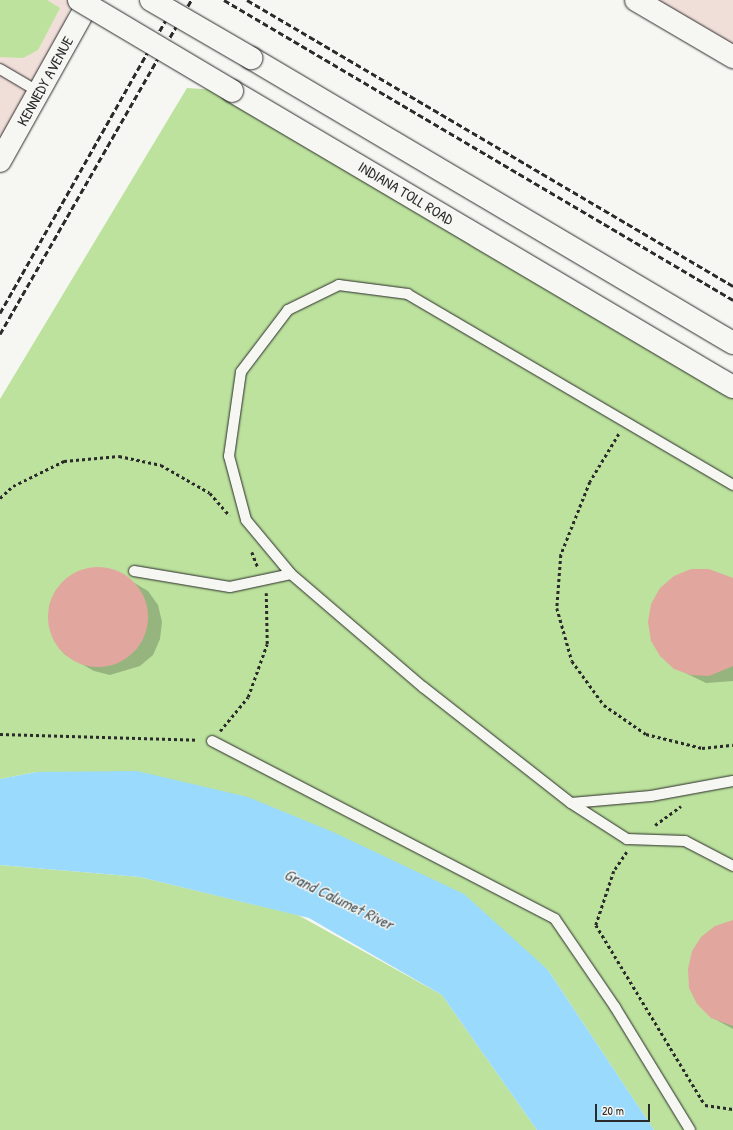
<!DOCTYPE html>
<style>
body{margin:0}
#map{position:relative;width:733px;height:1130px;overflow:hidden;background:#f6f6f2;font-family:"Patrick Hand",sans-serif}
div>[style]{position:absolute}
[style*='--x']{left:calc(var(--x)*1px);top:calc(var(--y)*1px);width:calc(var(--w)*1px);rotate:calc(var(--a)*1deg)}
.built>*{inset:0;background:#f0ded9}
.green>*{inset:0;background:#bce29d}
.water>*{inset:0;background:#9adafc}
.shadow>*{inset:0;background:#0003}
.building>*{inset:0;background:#e1a79e}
.round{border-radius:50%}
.path>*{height:2.5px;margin-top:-1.25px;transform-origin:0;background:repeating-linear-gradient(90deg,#2b2b2b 0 3px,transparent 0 6px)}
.roads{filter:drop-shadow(0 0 1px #2b2b2b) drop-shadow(0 0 1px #2b2b2b)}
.lane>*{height:10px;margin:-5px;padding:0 5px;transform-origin:5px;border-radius:5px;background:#f6f6f2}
.secondary>*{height:22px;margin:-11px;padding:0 11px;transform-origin:11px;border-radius:11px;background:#f6f6f2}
.primary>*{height:22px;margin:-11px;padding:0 11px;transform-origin:11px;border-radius:11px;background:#f6f6f2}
.highway>*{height:22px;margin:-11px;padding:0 11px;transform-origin:11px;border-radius:11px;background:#f6f6f2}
.rail>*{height:3px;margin-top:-1.5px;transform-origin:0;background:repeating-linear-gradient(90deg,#2b2b2b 0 6px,transparent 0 9px)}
.bridges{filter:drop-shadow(0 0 1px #2b2b2b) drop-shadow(0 0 1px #2b2b2b)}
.highway-bridge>*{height:22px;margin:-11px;padding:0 11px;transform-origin:11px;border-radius:11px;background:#f6f6f2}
span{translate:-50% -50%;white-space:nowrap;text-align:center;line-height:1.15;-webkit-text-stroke:3px #f6f6f2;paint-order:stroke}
.street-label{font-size:15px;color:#2b2b2b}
.water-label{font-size:16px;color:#47575f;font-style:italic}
.scale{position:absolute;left:595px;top:1104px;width:55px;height:18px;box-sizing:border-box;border:2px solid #2b2b2b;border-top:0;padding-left:5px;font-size:12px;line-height:14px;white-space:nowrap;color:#2b2b2b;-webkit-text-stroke:3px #f6f6f2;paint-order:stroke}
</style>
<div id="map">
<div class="built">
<i style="clip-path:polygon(0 0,67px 0,72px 3px,39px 92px,0 161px)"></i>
<i style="clip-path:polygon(636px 0,733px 0,733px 57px)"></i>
</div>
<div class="green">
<i style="clip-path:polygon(0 0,47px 0,60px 8px,38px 50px,23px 58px,0 57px)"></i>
<i style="clip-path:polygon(187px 88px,232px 91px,733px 387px,733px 1130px,654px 1130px,548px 970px,37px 772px,0 779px,0 399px)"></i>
<i style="clip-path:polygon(0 865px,140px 877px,298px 915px,442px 995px,537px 1130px,0 1130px)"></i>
</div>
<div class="water">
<i style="clip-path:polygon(137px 771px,248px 797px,333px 832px,464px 894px,548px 970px,654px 1130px,537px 1130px,442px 995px,309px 918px,140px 877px,0 865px,0 779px,37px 772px)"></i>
</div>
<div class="shadow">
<i style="clip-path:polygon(93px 568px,111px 569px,148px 591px,158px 605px,162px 622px,160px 639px,153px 655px,140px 666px,110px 675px,94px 671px,64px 654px,54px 640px,49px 624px,49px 606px,56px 590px,77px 572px)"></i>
<i style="clip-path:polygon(733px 581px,733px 681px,706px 683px,675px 668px)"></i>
<i style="clip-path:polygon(733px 923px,733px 1029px,711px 1017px)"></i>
</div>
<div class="building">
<i class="round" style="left:48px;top:567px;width:100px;height:100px"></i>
<i style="clip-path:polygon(691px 569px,709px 569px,733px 578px,733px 666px,709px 676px,691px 675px,674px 669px,660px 656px,651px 641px,648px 622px,651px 604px,660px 588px,674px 576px)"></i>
<i style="clip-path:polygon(733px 920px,733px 1026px,711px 1018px,697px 1004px,689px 988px,688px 969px,692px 951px,701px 937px,715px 926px)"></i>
</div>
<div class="path">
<i style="--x:619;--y:434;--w:56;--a:121.1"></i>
<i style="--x:590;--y:482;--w:79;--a:111.7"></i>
<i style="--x:561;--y:555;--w:53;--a:94.3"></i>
<i style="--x:557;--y:608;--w:55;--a:74.2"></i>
<i style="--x:572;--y:661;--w:54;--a:54"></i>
<i style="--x:604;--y:705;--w:51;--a:34.6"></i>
<i style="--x:646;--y:734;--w:58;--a:14"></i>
<i style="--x:702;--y:748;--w:31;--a:-6"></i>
<i style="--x:0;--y:498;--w:18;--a:-43"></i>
<i style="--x:13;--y:486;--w:57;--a:-26.1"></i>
<i style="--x:64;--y:461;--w:55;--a:-5.2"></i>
<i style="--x:119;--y:456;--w:43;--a:12.1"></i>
<i style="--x:161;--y:465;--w:56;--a:29.7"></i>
<i style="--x:210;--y:493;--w:30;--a:49"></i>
<i style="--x:252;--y:552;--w:17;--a:69"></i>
<i style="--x:220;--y:731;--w:44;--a:-50.5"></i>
<i style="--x:248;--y:697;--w:56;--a:-70.3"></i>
<i style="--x:267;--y:644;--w:51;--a:-91.1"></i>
<i style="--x:0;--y:734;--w:198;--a:1.7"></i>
<i style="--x:655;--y:825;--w:32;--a:-36"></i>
<i style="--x:627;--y:852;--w:23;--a:124"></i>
<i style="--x:614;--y:871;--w:57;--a:108.4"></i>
<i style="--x:596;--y:925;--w:210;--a:58.8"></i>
<i style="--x:705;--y:1105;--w:28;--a:8"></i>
</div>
<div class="roads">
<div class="lane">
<i style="--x:0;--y:69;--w:45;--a:30.5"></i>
<i style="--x:733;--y:485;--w:377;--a:-149.6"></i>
<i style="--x:408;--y:294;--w:70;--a:-172.6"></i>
<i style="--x:339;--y:285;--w:57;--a:153.9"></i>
<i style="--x:288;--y:310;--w:78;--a:127.2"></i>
<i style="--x:241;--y:372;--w:85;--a:98.1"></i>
<i style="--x:229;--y:456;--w:66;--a:75.1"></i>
<i style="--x:246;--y:520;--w:70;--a:50.2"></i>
<i style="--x:291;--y:574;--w:174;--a:40.6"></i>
<i style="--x:423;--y:687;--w:188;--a:38.1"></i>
<i style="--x:571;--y:803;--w:67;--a:32.7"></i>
<i style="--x:627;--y:839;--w:58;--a:2"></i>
<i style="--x:685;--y:841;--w:54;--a:27.5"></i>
<i style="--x:134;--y:571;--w:97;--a:9.5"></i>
<i style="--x:230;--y:587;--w:62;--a:-12"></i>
<i style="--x:212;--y:741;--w:386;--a:27.4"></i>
<i style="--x:555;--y:919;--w:107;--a:55.7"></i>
<i style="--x:615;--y:1007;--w:144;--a:58.6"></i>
<i style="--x:571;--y:803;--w:80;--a:-5"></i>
<i style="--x:651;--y:796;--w:83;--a:-10.4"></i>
</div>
<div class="secondary">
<i style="--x:0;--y:161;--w:184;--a:-60.8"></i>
</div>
<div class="primary">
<i style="--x:636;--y:0;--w:113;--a:30.4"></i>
</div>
<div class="highway">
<i style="--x:251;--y:58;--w:560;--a:30.6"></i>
<i style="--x:232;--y:91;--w:582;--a:30.58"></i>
</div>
</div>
<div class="rail">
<i style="--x:224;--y:0;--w:591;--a:30.51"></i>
<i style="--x:247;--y:0;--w:564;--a:30.48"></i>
<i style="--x:0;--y:313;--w:360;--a:-60.5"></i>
<i style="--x:0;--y:334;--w:385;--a:-60.2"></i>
</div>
<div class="bridges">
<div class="highway-bridge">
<i style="--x:79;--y:0;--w:178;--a:30.7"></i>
<i style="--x:151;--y:0;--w:116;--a:30.1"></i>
</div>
</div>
<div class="street-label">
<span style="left:45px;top:81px;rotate:-61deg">KENNEDY AVENUE</span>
<span style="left:406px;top:193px;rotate:31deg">INDIANA TOLL ROAD</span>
</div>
<div class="water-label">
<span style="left:339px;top:899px;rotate:26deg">Grand Calumet River</span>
</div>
<div class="scale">20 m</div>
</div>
